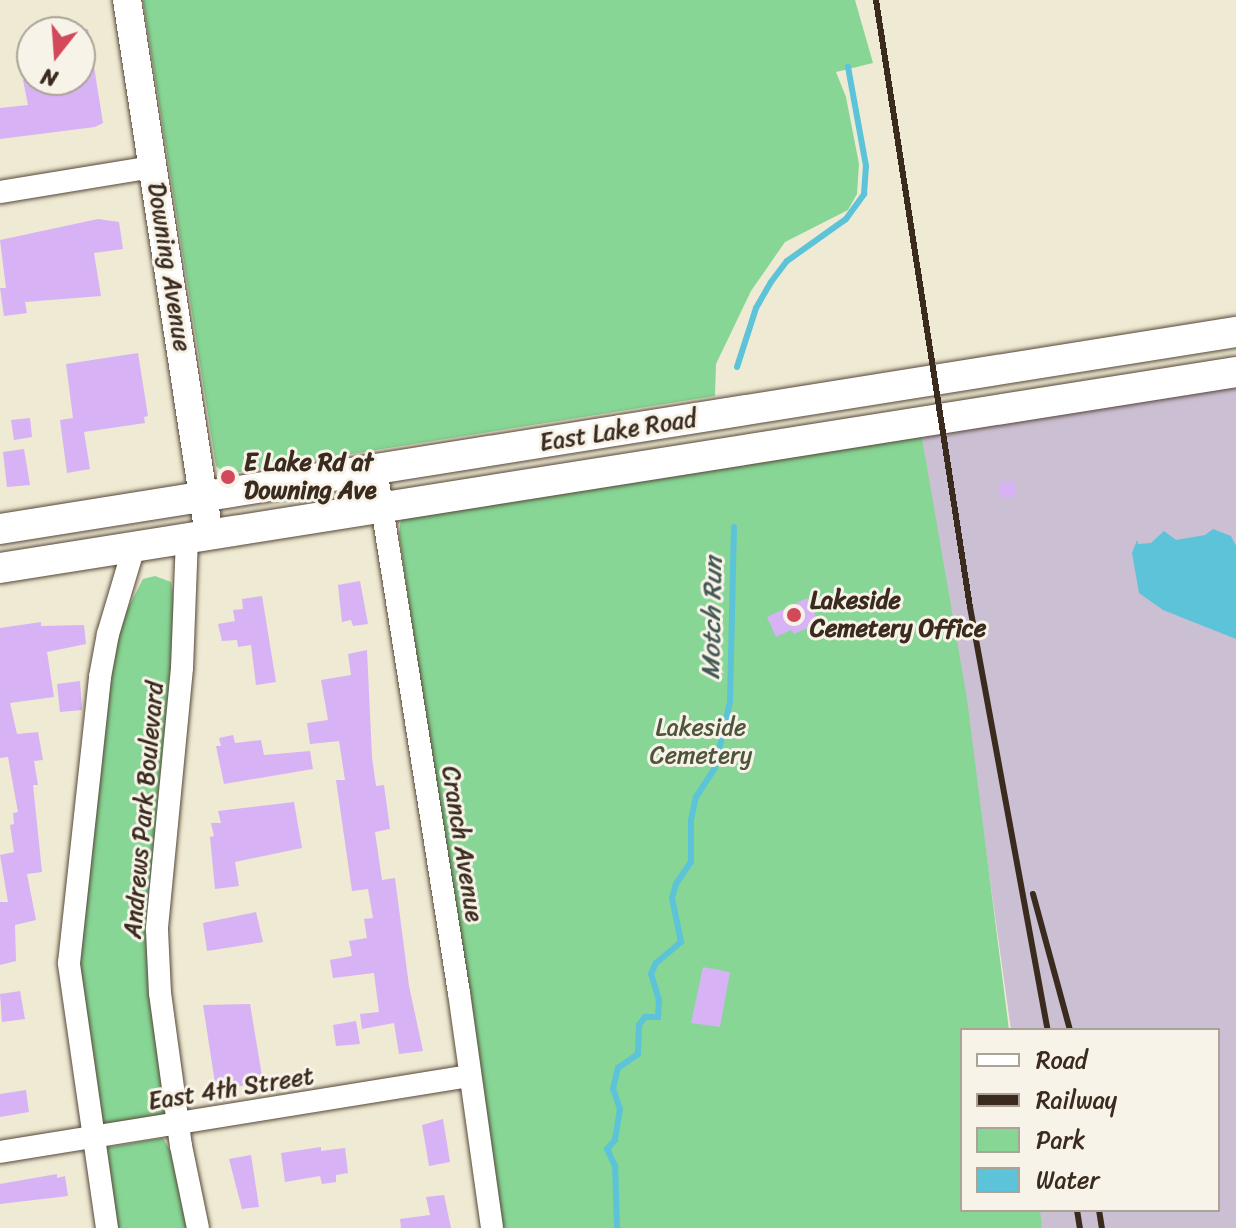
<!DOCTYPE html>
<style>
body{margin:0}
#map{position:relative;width:1236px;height:1228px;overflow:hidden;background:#efead3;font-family:Sriracha,sans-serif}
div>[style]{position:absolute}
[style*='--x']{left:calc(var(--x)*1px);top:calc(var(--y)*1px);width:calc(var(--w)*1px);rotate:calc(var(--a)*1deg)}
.industrial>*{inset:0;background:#cbbfd4}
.green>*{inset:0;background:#87d695}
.water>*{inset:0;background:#5cc3d9}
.stream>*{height:6px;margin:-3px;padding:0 3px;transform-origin:3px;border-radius:3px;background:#5cc3d9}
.building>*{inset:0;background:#d7b2f4}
.roads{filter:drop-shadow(0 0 2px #564739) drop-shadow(0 0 2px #564739)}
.minor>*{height:22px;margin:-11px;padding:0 11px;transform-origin:11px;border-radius:11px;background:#fff}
.tertiary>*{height:28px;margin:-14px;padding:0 14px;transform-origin:14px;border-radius:14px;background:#fff}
.secondary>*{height:30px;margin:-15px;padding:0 15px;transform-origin:15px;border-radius:15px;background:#fff}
.rail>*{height:6px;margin:-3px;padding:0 3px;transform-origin:3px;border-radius:3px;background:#3b2a1e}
.dots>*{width:22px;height:22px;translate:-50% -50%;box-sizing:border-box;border:4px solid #f7f3e8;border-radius:50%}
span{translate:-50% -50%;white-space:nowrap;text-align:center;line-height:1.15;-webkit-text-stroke:6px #f7f3e8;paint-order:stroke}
.street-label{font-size:24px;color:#3b2a1e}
.poi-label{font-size:24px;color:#3b2a1e;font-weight:700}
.left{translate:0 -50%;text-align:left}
.park-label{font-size:24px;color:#4e553c}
.water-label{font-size:26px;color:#455856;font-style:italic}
.legend{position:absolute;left:960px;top:1028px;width:260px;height:184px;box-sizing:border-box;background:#f7f3e8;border:2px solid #aca397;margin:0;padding:10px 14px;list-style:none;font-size:24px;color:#3b2a1e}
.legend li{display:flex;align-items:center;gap:16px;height:40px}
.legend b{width:40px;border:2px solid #aca397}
.north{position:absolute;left:16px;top:16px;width:80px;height:80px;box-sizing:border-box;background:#f7f3e8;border:2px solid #aca397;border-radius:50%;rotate:197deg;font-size:22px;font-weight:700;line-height:32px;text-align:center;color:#3b2a1e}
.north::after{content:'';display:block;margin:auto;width:28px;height:36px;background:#d1495b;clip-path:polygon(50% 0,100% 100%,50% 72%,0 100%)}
</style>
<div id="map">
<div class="industrial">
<i style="clip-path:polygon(1236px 382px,1236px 1228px,1042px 1228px,1039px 1210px,1218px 1210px,1218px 1030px,1011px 1030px,970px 737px,921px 432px)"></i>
</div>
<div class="green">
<i style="clip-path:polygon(143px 0,855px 0,873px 63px,836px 72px,846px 97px,859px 164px,857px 194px,848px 210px,785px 242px,751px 291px,716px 364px,715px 396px,226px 474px,216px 466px)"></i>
<i style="clip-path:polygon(921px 432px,967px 699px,1009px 1030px,962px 1030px,962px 1210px,1040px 1210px,1042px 1228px,500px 1228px,399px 534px,401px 518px)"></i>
<i style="clip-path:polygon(155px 576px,171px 582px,177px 617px,159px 826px,168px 1115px,106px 1125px,98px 1119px,77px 966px,112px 639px,143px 579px)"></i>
<i style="clip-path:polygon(163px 1138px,174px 1157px,188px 1228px,116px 1228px,105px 1148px)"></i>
</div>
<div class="water">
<i style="clip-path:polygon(1213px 529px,1231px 536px,1236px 546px,1236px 639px,1163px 610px,1139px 593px,1132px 553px,1137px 540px,1138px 544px,1151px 543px,1164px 531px,1176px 540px,1205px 535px)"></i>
</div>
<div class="stream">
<i style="--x:737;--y:367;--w:62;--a:-72.1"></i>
<i style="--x:756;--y:308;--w:30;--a:-60"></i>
<i style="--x:771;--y:282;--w:26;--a:-53"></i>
<i style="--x:787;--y:261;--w:72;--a:-35.4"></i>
<i style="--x:846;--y:219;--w:31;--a:-54"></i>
<i style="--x:864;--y:194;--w:28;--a:-86"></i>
<i style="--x:866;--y:166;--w:101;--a:-100.3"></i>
<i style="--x:617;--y:1228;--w:62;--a:-91.8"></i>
<i style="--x:615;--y:1166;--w:19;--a:-115"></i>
<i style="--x:607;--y:1149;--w:12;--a:-48"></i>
<i style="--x:615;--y:1140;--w:31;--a:-81"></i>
<i style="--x:620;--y:1109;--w:21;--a:-109"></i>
<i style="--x:613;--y:1089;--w:22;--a:-77"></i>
<i style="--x:618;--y:1068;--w:24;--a:-35"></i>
<i style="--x:638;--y:1054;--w:29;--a:-88"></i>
<i style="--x:639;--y:1025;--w:10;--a:-53"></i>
<i style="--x:645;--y:1017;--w:13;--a:0"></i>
<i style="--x:658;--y:1017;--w:17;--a:-87"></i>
<i style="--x:659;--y:1000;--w:27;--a:-107"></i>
<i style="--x:651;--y:974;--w:12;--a:-66"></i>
<i style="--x:656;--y:963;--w:33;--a:-40"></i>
<i style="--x:681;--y:942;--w:45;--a:-101.6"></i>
<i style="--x:672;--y:898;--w:15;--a:-74"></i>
<i style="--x:676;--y:884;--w:27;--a:-56"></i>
<i style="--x:691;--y:862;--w:42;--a:-90"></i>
<i style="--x:691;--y:820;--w:24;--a:-78"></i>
<i style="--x:696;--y:797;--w:35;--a:-57"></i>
<i style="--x:715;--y:768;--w:68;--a:-77.2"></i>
<i style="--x:730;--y:702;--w:175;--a:-88.7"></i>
</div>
<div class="building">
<i style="clip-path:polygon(88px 29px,103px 123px,95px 127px,0 139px,0 108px,28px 105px,23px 80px,80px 80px,80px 30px)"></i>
<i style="clip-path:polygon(98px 219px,119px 222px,123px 249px,94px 253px,101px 296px,25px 302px,27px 313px,4px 316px,0 288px,6px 288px,0 240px)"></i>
<i style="clip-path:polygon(138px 353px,148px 416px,144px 417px,145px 423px,84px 432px,90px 469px,67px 473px,60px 420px,73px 418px,66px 364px)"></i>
<i style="clip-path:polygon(30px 418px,32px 437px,14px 440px,11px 420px)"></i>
<i style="clip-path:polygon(24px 449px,30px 485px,7px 487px,3px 452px)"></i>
<i style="clip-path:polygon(1014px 481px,1016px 496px,1000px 498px,999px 483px)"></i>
<i style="clip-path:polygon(360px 581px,368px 624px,353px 626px,351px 620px,342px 622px,338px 585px)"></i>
<i style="clip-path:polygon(262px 596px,276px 682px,256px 685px,251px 645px,238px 647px,237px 640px,222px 641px,218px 624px,235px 621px,233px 610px,243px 609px,242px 599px)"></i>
<i style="clip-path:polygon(807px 598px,819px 623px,794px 634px,791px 630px,776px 637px,767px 617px)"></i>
<i style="clip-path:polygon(41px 622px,41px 626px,84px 625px,86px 644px,47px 652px,54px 697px,10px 703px,17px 734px,38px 732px,43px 760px,34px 761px,38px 785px,33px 785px,42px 872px,27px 874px,36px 920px,15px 925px,16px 961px,0 965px,0 902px,8px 902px,0 855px,14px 852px,10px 825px,14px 824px,13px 813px,18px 812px,8px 757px,0 758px,0 628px)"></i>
<i style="clip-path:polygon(367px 650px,372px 757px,376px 786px,384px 785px,390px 829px,375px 832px,382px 880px,395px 878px,409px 986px,423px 1051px,399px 1054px,394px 1023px,362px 1029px,360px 1014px,379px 1012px,374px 973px,333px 978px,330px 960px,352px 956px,349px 941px,367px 938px,364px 919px,373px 918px,368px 889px,352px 891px,336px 780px,345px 780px,339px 741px,310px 744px,307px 723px,328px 720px,321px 680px,351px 675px,348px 654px)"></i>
<i style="clip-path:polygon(80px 681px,82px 710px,60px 712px,57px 684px)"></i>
<i style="clip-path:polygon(233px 735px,235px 743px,261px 740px,264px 755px,310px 751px,313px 769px,224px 784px,216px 746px,221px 746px,219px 738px)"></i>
<i style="clip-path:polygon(294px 802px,302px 848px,235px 862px,239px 886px,215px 889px,210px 837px,214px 836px,211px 823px,221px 823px,218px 811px)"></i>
<i style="clip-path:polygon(256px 912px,263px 942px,207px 951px,203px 923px)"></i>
<i style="clip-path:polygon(703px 967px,730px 972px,720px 1027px,691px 1023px)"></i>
<i style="clip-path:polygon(20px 991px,25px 1019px,2px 1022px,0 994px)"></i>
<i style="clip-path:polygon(250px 1004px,263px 1082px,235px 1087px,234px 1082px,215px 1083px,203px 1005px)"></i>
<i style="clip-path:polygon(356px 1021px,360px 1044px,336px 1046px,333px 1025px)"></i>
<i style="clip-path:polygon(26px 1090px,29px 1112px,0 1117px,0 1094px)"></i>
<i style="clip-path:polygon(443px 1119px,450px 1162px,429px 1166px,422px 1125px)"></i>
<i style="clip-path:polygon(321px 1147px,321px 1151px,345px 1148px,348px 1173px,336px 1175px,336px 1182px,322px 1184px,320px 1176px,285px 1182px,281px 1153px)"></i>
<i style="clip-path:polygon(251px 1155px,259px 1207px,242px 1209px,229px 1159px)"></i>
<i style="clip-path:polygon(57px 1174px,57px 1178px,65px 1176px,68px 1196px,0 1204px,0 1184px)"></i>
<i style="clip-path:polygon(444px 1195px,451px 1228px,401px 1228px,400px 1219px,430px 1215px,426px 1197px)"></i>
</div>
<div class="roads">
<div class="minor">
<i style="--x:0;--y:192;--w:155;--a:-9.3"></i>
<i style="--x:376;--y:469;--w:531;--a:81"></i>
<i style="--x:459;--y:993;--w:237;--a:82"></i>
<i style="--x:187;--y:538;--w:130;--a:92.2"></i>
<i style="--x:182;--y:668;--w:263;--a:95.5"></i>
<i style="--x:157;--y:930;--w:63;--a:87.3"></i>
<i style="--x:160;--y:993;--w:154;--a:82.2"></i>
<i style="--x:181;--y:1146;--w:84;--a:78.3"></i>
<i style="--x:0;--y:1152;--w:476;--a:-9.2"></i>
<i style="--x:107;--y:1228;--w:268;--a:-98.2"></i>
<i style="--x:69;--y:963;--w:288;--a:-83.8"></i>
<i style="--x:100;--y:677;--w:44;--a:-79.5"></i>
<i style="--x:108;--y:634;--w:91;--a:-73.4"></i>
</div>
<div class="tertiary">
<i style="--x:127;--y:0;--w:541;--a:81.29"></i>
</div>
<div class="secondary">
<i style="--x:0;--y:529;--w:1252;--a:-9.06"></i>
<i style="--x:0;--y:568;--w:1251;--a:-9.01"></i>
</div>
</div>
<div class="rail">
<i style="--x:876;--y:0;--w:614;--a:81.2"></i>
<i style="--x:970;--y:607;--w:430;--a:79.6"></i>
<i style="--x:1033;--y:894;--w:141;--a:74.8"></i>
<i style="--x:1077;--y:1210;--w:18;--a:81"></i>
<i style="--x:1099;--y:1210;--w:18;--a:81"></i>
</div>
<div class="dots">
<i style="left:228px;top:477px;background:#d1495b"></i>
<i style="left:794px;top:615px;background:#d1495b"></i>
</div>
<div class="street-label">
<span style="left:169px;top:267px;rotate:81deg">Downing Avenue</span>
<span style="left:618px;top:431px;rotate:-9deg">East Lake Road</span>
<span style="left:144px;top:810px;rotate:-85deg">Andrews Park Boulevard</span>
<span style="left:462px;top:844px;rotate:81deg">Cranch Avenue</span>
<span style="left:231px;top:1089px;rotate:-9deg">East 4th Street</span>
</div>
<div class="poi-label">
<span class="left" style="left:244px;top:477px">E Lake Rd at<br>Downing Ave</span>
<span class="left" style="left:810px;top:615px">Lakeside<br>Cemetery Office</span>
</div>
<div class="park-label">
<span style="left:701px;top:742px">Lakeside<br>Cemetery</span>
</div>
<div class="water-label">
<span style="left:712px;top:618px;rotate:-89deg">Motch Run</span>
</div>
<ul class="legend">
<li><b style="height:10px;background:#fff"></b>Road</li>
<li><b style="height:10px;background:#3b2a1e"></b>Railway</li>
<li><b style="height:22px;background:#87d695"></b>Park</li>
<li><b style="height:22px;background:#5cc3d9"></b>Water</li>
</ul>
<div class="north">N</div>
</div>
